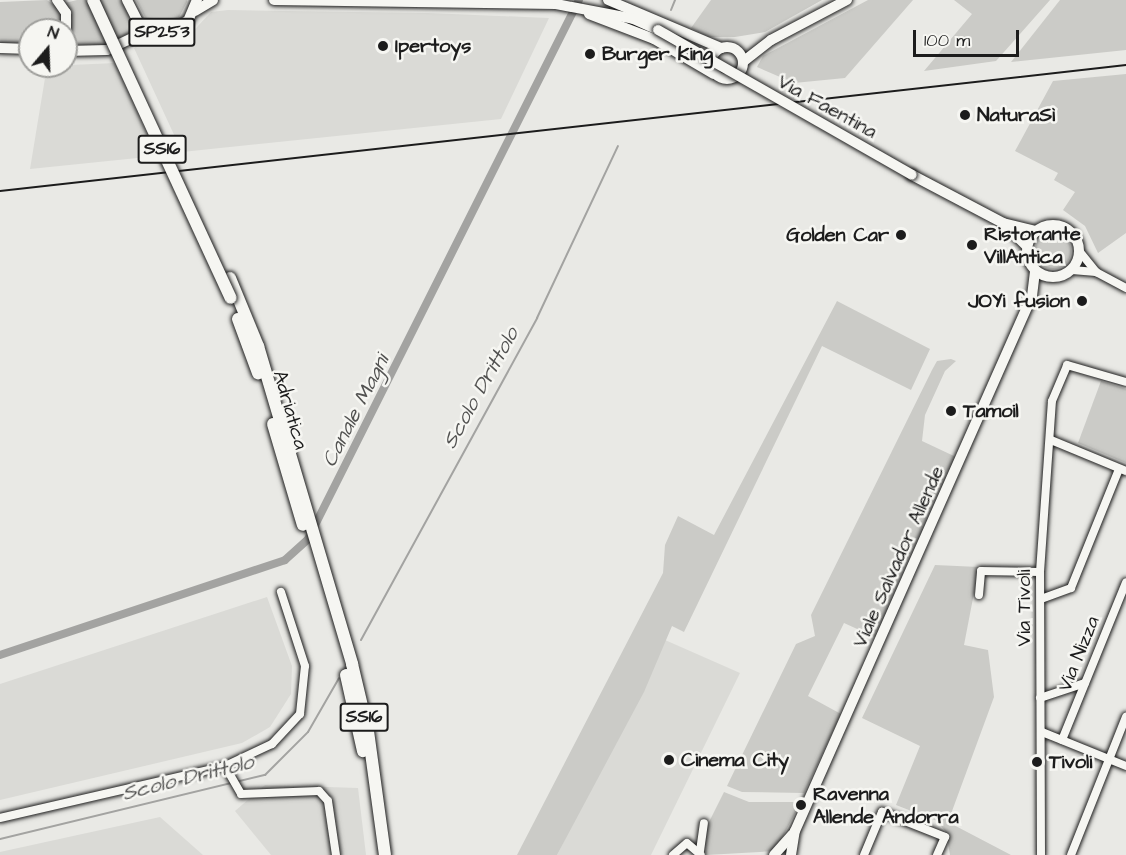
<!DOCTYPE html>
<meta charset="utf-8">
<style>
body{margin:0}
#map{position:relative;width:1126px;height:855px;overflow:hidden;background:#e9e9e5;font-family:"Architects Daughter",sans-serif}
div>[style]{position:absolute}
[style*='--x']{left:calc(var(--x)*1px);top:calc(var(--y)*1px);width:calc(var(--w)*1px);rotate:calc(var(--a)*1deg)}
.built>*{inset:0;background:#dadad6}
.green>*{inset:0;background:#cbcbc7}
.round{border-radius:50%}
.stream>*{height:2px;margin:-1px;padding:0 1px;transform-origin:1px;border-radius:1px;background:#a3a3a1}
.canal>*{height:8px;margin:-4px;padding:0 4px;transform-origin:4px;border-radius:4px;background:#a3a3a1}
.roads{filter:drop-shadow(0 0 2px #1c1c1c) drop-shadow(0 0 2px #1c1c1c)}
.minor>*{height:8px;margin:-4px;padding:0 4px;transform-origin:4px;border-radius:4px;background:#f6f6f2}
.major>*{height:10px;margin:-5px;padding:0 5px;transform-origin:5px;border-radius:5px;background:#f6f6f2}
.major>.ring{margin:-5px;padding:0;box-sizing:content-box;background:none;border:10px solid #f6f6f2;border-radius:50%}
.highway>*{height:12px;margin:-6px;padding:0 6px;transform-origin:6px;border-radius:6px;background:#f6f6f2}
.rail>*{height:2px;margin:-1px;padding:0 1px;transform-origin:1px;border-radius:1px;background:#1c1c1c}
.bridges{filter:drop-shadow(0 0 2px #1c1c1c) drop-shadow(0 0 2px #1c1c1c)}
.major-bridge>*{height:10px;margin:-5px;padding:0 5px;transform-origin:5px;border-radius:5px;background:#f6f6f2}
.highway-bridge>*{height:12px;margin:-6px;padding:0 6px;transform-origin:6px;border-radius:6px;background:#f6f6f2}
.dots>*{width:16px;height:16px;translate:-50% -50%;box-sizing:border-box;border:3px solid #f6f6f2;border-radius:50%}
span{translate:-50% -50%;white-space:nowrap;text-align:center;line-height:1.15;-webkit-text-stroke:5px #f6f6f2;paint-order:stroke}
.shield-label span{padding:2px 4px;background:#f6f6f2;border:2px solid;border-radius:4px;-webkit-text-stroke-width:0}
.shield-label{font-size:18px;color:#1c1c1c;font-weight:700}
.poi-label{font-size:20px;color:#1c1c1c;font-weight:700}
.left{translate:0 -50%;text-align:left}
.right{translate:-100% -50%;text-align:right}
.street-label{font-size:20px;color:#1c1c1c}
.water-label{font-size:21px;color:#525251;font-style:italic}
.north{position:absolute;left:18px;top:18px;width:60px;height:60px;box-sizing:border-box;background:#f6f6f2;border:2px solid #9f9f9c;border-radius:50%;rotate:19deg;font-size:16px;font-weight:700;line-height:24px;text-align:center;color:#1c1c1c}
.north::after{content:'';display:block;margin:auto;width:21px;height:27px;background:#1c1c1c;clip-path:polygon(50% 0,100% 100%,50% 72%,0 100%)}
.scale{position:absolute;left:913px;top:30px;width:106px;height:27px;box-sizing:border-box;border:3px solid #1c1c1c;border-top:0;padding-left:8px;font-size:18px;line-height:21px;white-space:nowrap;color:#1c1c1c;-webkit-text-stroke:4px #f6f6f2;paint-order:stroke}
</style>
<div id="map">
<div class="built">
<i style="clip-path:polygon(228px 10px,428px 13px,549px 18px,501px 119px,182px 152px,134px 48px,143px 41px,184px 41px,211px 12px)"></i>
<i style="clip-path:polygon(115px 63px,157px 156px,30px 169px,47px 66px)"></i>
<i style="clip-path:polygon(267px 597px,292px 666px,291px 694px,270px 727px,242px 743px,0 800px,0 684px)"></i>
<i style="clip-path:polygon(665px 640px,740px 673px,651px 855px,557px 855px)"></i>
<i style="clip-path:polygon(265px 785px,358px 788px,366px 855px,271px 855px,235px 811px)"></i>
<i style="clip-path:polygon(160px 817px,203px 855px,0 855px,0 852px)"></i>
</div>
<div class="green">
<i style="clip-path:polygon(47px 0,61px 10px,63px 30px,30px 30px,30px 45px,0 44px,0 2px)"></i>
<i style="clip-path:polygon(77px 0,123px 0,138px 28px,104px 46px,66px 45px,72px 21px,65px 3px)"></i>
<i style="clip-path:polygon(136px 0,187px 0,187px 2px,179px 17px,162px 24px,146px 19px)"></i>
<i style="clip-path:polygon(711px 0,822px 0,765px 32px,735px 37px,708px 37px,691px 28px)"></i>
<i style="clip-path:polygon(868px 0,913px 0,845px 78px,794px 83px,757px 67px,763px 56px)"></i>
<i style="clip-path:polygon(954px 0,1050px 0,996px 61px,924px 71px,972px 14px)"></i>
<i style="clip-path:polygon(1060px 0,1126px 0,1126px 50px,1011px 62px)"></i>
<i style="clip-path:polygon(1126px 74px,1126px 233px,1098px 253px,1085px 226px,1063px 210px,1075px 192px,1054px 180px,1058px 173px,1015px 151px,1053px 81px)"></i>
<i class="round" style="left:1035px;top:233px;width:36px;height:36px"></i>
<i style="clip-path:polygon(837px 301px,930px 349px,911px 390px,822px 346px,684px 632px,672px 626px,644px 692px,557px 855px,517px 855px,663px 573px,665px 545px,678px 516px,714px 535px)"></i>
<i style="clip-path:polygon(951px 359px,956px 361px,945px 371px,925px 415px,922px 441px,956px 457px,877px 638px,844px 623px,808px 696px,841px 714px,804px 793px,742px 792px,727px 786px,796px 644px,815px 636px,811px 615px,932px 370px,937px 361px)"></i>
<i style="clip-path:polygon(1101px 381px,1126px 389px,1126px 463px,1078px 443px)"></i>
<i style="clip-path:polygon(935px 565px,979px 567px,964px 645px,988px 650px,994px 697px,948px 822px,1011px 855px,950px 855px,946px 832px,937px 821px,896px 805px,920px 746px,862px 718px)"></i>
<i style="clip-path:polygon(724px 792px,749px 802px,801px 802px,775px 851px,706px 855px,704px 832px)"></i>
</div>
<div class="stream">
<i style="--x:671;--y:10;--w:11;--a:-68"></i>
<i style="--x:361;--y:640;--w:367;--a:-61.3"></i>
<i style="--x:537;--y:318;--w:190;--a:-64.8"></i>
<i style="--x:0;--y:839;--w:273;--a:-13.6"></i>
<i style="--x:265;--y:775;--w:61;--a:-45"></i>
<i style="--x:308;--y:732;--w:62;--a:-60.1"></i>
</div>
<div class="canal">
<i style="--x:0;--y:655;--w:300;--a:-18.4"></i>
<i style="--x:285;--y:560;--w:31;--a:-42"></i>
<i style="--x:308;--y:539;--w:603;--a:-63.31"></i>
</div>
<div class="roads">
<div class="minor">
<i style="--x:1080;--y:252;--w:26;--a:51"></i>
<i style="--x:1072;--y:270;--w:24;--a:5"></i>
<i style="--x:1096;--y:272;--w:34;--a:28"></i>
<i style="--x:1051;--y:440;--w:81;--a:22.5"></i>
<i style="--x:979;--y:595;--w:24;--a:-85"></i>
<i style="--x:981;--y:571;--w:59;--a:1"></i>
<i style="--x:1041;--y:599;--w:32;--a:-20"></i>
<i style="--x:1071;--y:588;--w:128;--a:-68"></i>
<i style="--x:1040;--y:698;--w:47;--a:-18.4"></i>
<i style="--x:1042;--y:732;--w:91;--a:22"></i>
<i style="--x:1062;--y:740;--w:170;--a:-67.9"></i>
<i style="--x:225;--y:766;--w:52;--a:-25.1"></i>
<i style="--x:272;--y:744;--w:41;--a:-47"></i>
<i style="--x:300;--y:714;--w:48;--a:-84.1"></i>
<i style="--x:305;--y:666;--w:78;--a:-108"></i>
<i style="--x:0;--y:818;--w:231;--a:-13"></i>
<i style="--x:225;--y:766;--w:32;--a:60"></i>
<i style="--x:241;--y:794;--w:78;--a:-2.2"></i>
<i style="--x:319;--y:791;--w:13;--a:48"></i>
<i style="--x:328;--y:801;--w:55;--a:81.6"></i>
<i style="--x:700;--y:851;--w:28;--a:-82"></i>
<i style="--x:673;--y:855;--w:18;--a:-41"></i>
<i style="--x:687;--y:843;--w:18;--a:41"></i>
<i style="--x:864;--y:855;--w:47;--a:-67.3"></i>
<i style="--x:882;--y:812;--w:68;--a:21.6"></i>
<i style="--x:945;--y:837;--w:20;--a:114"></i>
<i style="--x:1041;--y:855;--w:283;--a:-90.2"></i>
<i style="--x:1040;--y:572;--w:171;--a:-86"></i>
<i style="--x:1052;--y:401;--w:39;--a:-67"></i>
<i style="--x:1067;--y:365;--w:61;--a:16.1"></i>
<i style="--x:1071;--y:855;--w:149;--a:-68.3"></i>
</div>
<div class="major">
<i style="--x:57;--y:0;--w:16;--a:55"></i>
<i style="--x:66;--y:13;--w:17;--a:90"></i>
<i style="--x:127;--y:0;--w:28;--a:63"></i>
<i style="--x:140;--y:25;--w:26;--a:16"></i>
<i style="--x:165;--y:32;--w:25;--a:-26"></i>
<i style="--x:188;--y:21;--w:23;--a:-67"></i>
<i style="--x:274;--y:0;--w:282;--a:0.8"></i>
<i style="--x:556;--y:4;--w:80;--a:10.8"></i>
<i style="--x:608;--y:0;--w:123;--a:23"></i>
<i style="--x:195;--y:11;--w:21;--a:-31"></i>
<i style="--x:589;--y:14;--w:70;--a:21"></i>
<i style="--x:654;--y:39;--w:69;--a:30.3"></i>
<i style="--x:631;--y:18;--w:30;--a:24"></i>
<i class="ring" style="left:711px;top:47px;width:22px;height:22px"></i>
<i style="--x:0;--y:48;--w:30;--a:2"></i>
<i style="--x:66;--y:51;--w:41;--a:-1.4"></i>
<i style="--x:107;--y:50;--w:47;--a:-25.5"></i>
<i style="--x:744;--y:61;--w:34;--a:-38"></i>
<i style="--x:771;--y:40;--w:86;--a:-27.8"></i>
<i style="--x:912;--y:175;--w:103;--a:27.8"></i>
<i style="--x:1003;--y:223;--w:34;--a:14"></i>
<i class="ring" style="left:1027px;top:225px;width:42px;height:42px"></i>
<i style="--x:1005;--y:225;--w:30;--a:44"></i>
<i style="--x:774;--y:855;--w:28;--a:-48"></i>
<i style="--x:791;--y:855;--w:24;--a:-81"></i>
<i style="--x:795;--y:831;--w:585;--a:-66.11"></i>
<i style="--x:1032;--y:296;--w:26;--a:-83"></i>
</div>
<div class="highway">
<i style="--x:230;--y:278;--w:74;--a:67.6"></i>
<i style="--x:258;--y:346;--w:332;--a:73.5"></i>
<i style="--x:352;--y:664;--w:69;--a:76.6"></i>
<i style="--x:368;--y:731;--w:125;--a:82.2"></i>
<i style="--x:238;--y:319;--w:58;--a:69.7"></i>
<i style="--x:273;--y:424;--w:105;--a:73.5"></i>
<i style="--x:346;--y:675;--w:78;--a:77.4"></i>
</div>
</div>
<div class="rail">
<i style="--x:0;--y:191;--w:1133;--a:-6.38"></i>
</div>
<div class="bridges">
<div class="major-bridge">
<i style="--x:658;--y:30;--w:292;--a:29.7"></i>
</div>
<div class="highway-bridge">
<i style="--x:93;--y:0;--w:328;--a:65.2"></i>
</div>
</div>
<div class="dots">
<i style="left:383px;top:46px;background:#1c1c1c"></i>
<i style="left:590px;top:54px;background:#1c1c1c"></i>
<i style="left:965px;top:115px;background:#1c1c1c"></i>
<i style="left:901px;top:235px;background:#1c1c1c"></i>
<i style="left:972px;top:245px;background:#1c1c1c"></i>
<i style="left:1082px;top:301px;background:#1c1c1c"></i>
<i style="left:951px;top:411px;background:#1c1c1c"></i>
<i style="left:669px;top:760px;background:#1c1c1c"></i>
<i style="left:1037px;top:762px;background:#1c1c1c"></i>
<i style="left:801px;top:805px;background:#1c1c1c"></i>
</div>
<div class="shield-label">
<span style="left:162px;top:32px">SP253</span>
<span style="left:162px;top:149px">SS16</span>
<span style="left:364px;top:717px">SS16</span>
</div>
<div class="poi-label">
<span class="left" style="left:395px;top:46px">Ipertoys</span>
<span class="left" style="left:602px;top:54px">Burger King</span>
<span class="left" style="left:977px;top:115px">NaturaSì</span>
<span class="left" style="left:984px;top:246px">Ristorante<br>VillAntica</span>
<span class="right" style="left:889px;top:235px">Golden Car</span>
<span class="right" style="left:1070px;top:301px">JOYi fusion</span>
<span class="left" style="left:963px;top:411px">Tamoil</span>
<span class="left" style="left:681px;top:760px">Cinema City</span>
<span class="left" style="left:1049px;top:762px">Tivoli</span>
<span class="left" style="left:813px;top:806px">Ravenna<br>Allende Andorra</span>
</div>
<div class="street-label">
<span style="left:827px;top:107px;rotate:29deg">Via Faentina</span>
<span style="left:290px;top:410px;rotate:74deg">Adriatica</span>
<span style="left:899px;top:557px;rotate:-66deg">Viale Salvador Allende</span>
<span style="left:1024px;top:608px;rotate:-90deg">Via Tivoli</span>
<span style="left:1079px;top:654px;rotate:-68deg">Via Nizza</span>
</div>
<div class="water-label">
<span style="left:481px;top:388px;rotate:-61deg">Scolo Drittolo</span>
<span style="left:356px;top:411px;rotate:-63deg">Canale Magni</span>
<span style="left:188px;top:778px;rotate:-14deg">Scolo Drittolo</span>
</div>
<div class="north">N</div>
<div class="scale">100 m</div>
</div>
